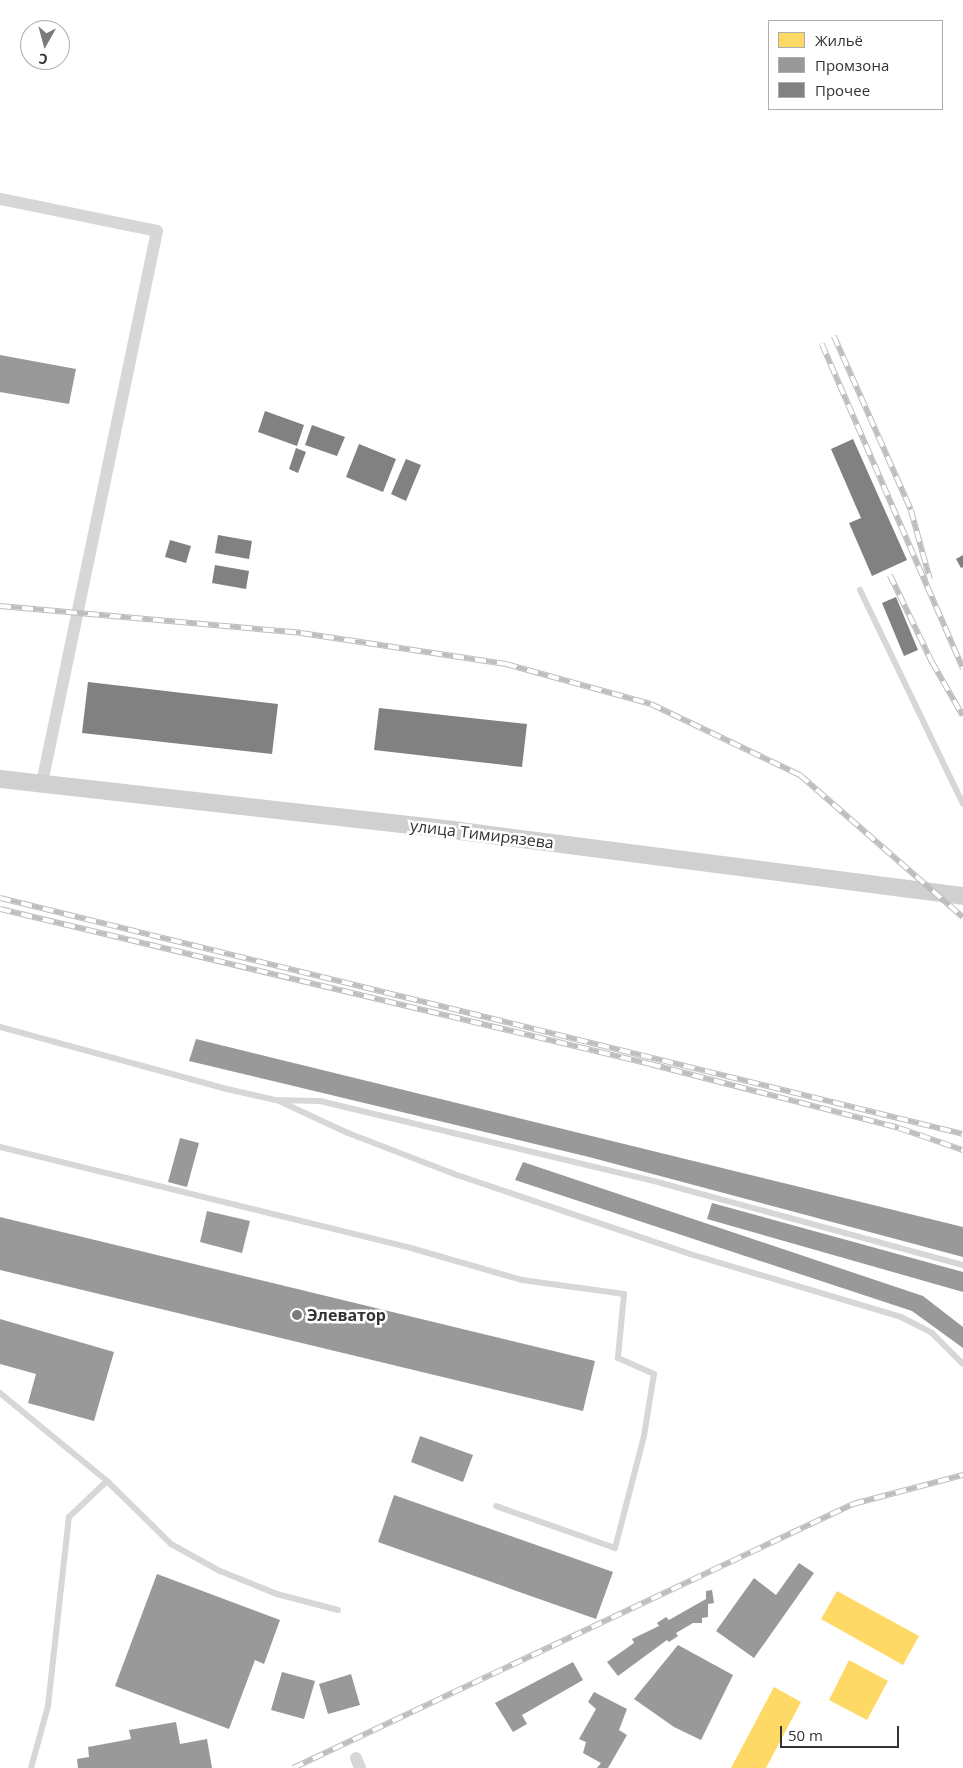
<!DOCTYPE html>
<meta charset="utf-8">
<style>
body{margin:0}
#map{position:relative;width:963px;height:1768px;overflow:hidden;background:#fff;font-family:"Open Sans",sans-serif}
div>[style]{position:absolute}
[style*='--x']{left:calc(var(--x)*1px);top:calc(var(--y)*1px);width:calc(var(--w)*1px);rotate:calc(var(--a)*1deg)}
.homes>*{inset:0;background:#ffd966}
.industry>*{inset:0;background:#999}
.building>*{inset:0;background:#818181}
.lane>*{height:6px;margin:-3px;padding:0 3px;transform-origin:3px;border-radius:3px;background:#d7d7d7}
.street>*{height:12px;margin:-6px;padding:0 6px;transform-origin:6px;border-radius:6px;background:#d7d7d7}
.secondary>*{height:18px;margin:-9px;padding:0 9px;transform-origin:9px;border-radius:9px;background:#d0d0d0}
.rail>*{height:5.5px;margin-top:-2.75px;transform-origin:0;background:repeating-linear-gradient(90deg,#fff 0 11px,#bebebe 0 22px);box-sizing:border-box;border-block:1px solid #bebebe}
.dots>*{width:14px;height:14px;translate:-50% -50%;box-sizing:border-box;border:2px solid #fff;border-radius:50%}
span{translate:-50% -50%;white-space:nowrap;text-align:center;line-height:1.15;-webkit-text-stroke:5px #fff;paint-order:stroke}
.street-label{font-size:16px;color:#333}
.poi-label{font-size:16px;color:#333;font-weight:700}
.left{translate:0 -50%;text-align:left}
.legend{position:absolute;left:768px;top:20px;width:175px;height:90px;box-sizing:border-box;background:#fff;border:1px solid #adadad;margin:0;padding:6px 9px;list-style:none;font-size:15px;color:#333}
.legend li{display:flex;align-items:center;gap:10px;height:25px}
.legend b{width:25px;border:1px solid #adadad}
.north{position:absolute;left:20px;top:20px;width:50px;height:50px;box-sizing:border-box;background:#fff;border:1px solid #adadad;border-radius:50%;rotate:187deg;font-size:14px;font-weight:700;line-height:20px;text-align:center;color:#333}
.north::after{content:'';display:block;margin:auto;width:18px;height:22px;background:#7a7a7a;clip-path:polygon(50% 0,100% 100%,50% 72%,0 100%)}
.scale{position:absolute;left:780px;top:1726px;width:119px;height:22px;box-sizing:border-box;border:2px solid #333;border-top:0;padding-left:6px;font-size:15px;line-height:18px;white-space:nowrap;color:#333;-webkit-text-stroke:4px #fff;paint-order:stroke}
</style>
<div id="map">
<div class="homes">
<i style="clip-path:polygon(837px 1591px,919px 1636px,903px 1665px,821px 1619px)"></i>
<i style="clip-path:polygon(849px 1660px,888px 1681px,867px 1720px,829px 1700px)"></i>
<i style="clip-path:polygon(774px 1687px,801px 1702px,766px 1768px,731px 1768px)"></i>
</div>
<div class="industry">
<i style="clip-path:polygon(0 355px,76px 369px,69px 404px,0 392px)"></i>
<i style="clip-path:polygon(196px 1039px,963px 1227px,963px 1257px,589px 1157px,189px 1061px)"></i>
<i style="clip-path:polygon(180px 1138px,199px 1143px,187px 1187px,168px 1182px)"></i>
<i style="clip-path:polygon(523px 1162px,923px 1296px,963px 1327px,963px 1348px,912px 1311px,515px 1180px)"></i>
<i style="clip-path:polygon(712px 1203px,963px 1272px,963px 1292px,707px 1219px)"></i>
<i style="clip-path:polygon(207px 1211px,250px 1221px,242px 1253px,200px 1242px)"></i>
<i style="clip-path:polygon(0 1217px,595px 1361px,583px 1411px,0 1270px)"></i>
<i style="clip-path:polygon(0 1319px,114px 1352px,94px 1421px,28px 1403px,36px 1374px,0 1364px)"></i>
<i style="clip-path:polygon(420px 1436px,473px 1455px,463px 1482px,411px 1462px)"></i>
<i style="clip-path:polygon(394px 1495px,613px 1572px,596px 1619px,378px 1542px)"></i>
<i style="clip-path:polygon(799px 1563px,814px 1573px,754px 1658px,716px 1631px,754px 1578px,776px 1595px)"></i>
<i style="clip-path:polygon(157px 1574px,280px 1620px,264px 1664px,255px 1660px,229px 1729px,115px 1686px)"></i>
<i style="clip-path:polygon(712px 1590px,714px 1603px,708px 1604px,708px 1617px,702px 1618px,702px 1623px,693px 1623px,676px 1633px,678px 1636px,669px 1642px,667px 1640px,618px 1676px,607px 1662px,634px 1643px,632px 1639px,659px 1626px,657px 1623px,666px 1617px,669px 1620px,706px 1599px,706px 1591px)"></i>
<i style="clip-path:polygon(678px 1645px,733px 1675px,701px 1740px,674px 1727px,634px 1699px)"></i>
<i style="clip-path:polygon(573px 1662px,583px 1680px,522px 1715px,527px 1724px,513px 1732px,495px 1703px)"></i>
<i style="clip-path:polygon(282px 1672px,315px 1681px,304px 1719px,271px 1710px)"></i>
<i style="clip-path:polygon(351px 1674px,360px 1705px,328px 1714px,319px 1684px)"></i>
<i style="clip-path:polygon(594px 1692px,627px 1709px,619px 1730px,627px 1735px,608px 1768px,597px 1768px,601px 1763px,583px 1753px,586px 1742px,579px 1739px,596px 1709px,588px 1702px)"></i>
<i style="clip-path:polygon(176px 1722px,180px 1744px,207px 1739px,212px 1768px,78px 1768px,77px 1759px,89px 1757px,88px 1747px,131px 1739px,129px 1730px)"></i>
</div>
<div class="building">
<i style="clip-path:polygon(265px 411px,304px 425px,297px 446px,258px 432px)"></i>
<i style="clip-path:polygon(312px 425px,345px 437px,337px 456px,305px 445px)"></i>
<i style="clip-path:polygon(853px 439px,907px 560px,872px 576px,849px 523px,861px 518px,831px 449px)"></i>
<i style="clip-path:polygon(359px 444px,396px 459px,383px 492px,346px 477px)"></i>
<i style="clip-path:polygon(296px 448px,306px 452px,298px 473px,289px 469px)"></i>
<i style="clip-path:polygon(406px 459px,421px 465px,406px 501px,391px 494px)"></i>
<i style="clip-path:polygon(218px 535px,252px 541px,249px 559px,215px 553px)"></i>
<i style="clip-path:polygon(170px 540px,191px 546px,186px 563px,165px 557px)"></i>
<i style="clip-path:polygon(963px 555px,963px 567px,961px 568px,956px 559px)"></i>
<i style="clip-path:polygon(215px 565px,249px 571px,246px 589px,212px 583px)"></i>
<i style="clip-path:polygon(896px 597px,918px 650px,904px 656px,882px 603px)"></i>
<i style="clip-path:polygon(88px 682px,278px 704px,272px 754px,82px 733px)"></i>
<i style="clip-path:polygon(379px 708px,527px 724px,522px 767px,374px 750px)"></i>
</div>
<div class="lane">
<i style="--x:860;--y:590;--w:237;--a:64.3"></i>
<i style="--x:0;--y:1027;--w:235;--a:15.3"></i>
<i style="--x:227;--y:1089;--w:49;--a:12.9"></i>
<i style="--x:275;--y:1100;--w:45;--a:1.3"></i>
<i style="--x:320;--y:1101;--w:351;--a:13.5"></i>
<i style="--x:661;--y:1183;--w:313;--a:15.2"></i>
<i style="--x:279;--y:1101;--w:76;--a:24.9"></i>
<i style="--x:348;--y:1133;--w:114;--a:21.1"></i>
<i style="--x:454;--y:1174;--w:249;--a:18.7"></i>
<i style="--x:690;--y:1254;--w:220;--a:16.6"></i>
<i style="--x:901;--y:1317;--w:35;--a:27"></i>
<i style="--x:932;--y:1333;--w:44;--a:45"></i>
<i style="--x:0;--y:1147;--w:423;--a:13.8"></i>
<i style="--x:411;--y:1248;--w:116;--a:16.1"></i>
<i style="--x:522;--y:1280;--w:103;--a:7.8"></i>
<i style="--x:624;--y:1294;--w:64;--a:95.4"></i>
<i style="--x:618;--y:1358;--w:39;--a:24"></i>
<i style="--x:654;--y:1374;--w:63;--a:99.2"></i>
<i style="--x:644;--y:1436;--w:116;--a:104.5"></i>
<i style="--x:615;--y:1548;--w:126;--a:-160.6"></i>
<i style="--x:0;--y:1393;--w:139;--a:39.4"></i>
<i style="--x:107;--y:1481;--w:90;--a:44.5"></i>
<i style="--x:171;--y:1544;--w:56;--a:28.9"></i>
<i style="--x:220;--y:1571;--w:61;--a:22"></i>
<i style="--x:277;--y:1594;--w:63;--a:14.7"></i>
<i style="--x:31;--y:1768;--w:64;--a:-74.7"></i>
<i style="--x:48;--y:1706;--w:190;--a:-83.7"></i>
<i style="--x:69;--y:1517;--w:52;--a:-43.5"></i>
</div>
<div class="street">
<i style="--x:0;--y:199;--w:160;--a:11.5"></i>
<i style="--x:157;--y:231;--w:564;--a:101.77"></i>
<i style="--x:356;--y:1758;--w:11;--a:68"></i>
</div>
<div class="secondary">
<i style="--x:0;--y:779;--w:463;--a:6.4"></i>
<i style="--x:460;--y:831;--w:507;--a:7.36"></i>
</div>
<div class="rail">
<i style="--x:834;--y:336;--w:190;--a:66.1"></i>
<i style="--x:911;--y:510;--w:72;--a:74.6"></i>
<i style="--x:822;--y:344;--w:354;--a:66.5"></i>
<i style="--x:890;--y:575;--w:97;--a:64.2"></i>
<i style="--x:932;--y:662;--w:62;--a:60.1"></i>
<i style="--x:0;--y:606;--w:302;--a:5.1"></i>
<i style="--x:301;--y:633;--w:207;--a:8.6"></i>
<i style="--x:506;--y:664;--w:150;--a:15.4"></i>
<i style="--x:651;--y:704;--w:165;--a:25.5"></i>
<i style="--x:800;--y:775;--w:216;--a:41.1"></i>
<i style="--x:0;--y:898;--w:991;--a:13.77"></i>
<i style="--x:0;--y:909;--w:668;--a:13.41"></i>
<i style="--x:650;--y:1064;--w:257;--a:14.4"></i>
<i style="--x:899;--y:1128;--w:68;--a:19"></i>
<i style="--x:293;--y:1768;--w:619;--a:-25.24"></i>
<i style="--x:853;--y:1504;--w:114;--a:-14.8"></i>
</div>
<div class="dots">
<i style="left:297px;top:1315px;background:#7a7a7a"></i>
</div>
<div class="street-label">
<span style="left:482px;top:834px;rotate:7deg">улица Тимирязева</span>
</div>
<div class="poi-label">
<span class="left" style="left:307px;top:1315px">Элеватор</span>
</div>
<ul class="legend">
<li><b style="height:14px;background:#ffd966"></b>Жильё</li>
<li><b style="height:14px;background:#999"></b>Промзона</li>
<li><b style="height:14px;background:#818181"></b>Прочее</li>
</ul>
<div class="north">С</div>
<div class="scale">50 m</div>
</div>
